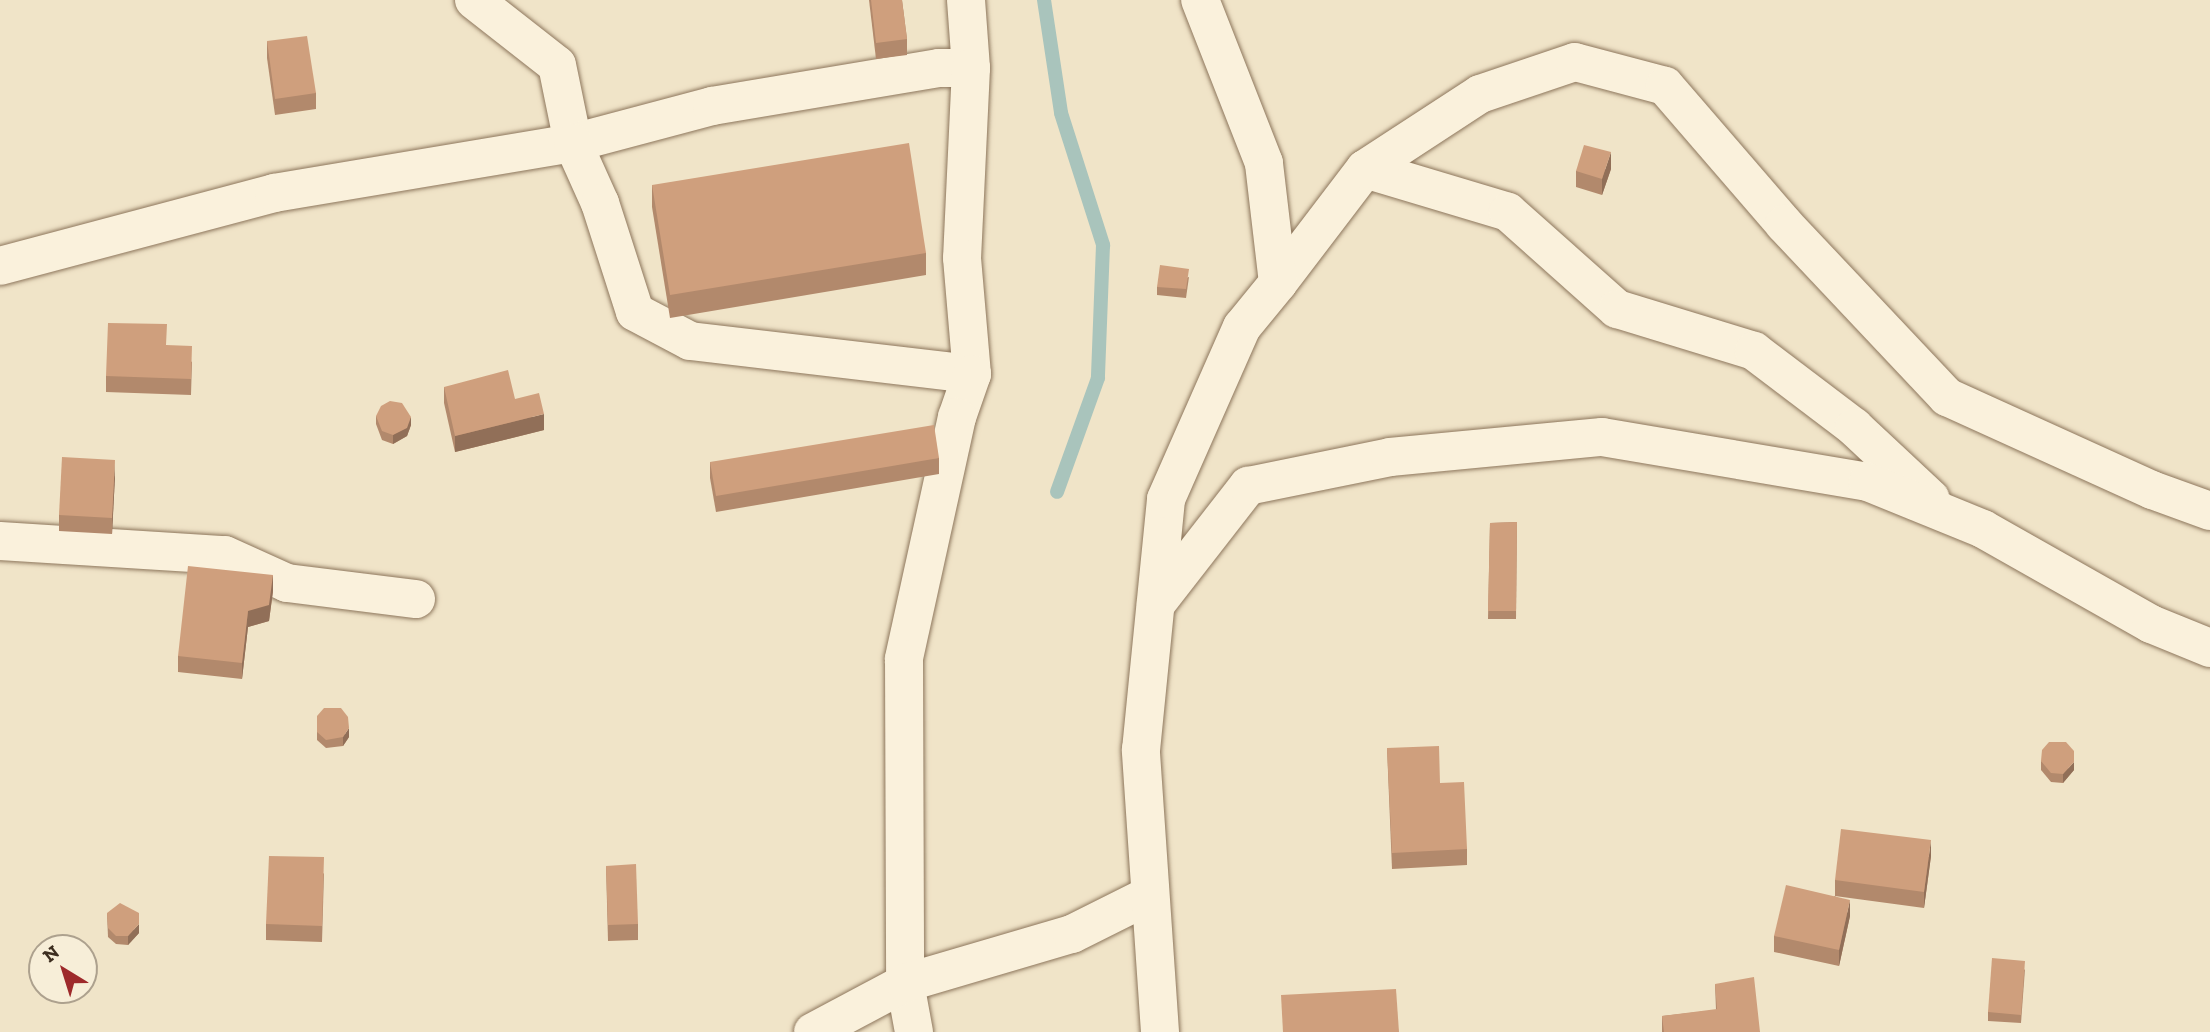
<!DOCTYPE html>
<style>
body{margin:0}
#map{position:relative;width:2210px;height:1032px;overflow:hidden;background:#f0e4c8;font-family:"Zilla Slab",serif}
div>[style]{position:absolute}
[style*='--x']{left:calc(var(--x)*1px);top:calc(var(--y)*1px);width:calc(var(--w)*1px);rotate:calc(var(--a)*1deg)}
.stream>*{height:14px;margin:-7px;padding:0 7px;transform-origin:7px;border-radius:7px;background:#a9c4bc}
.roads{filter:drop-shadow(0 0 2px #8d765c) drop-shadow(0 0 2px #8d765c)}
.street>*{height:38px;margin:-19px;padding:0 19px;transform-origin:19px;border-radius:19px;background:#faf1dc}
.wall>*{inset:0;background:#b2896c}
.shaded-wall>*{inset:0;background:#916f58}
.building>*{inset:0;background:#cf9f7d}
span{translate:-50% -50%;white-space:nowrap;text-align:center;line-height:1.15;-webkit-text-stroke:5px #f7eed8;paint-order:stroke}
.north{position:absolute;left:28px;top:934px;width:70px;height:70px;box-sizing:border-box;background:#f7eed8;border:2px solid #ada18e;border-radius:50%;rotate:322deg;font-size:19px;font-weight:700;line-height:28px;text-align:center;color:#3d2e20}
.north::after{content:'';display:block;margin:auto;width:24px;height:32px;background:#9e2a2b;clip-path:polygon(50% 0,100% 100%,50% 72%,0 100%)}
</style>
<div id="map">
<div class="stream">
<i style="--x:1044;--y:0;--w:114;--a:81.4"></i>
<i style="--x:1061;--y:113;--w:139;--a:72.3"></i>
<i style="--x:1103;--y:245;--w:133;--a:92.2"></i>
<i style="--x:1098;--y:378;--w:121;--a:109.8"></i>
</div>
<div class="roads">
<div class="street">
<i style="--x:474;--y:0;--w:105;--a:38.1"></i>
<i style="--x:557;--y:65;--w:80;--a:78.4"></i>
<i style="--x:573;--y:143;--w:144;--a:-14.9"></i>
<i style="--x:712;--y:106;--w:230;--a:-9.5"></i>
<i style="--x:939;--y:68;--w:32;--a:0"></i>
<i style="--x:966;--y:0;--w:68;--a:85.8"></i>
<i style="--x:971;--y:68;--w:190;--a:92.7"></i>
<i style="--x:962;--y:258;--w:116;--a:85.1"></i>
<i style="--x:1365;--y:169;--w:149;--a:16.7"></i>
<i style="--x:1508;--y:212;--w:146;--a:41.7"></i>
<i style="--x:1617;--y:309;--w:143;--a:17"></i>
<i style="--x:1754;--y:351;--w:126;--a:37.2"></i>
<i style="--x:1854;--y:427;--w:105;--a:43.1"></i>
<i style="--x:0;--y:266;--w:284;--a:-14.9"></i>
<i style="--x:274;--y:193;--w:303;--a:-9.5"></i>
<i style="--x:573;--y:143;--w:66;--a:65.8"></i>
<i style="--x:600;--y:203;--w:114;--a:72.2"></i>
<i style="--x:635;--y:312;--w:62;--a:27.8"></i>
<i style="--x:690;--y:341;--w:284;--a:6.7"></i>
<i style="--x:972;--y:374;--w:46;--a:109.2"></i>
<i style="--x:957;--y:417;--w:248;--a:102.4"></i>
<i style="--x:904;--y:659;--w:324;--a:89.8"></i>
<i style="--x:905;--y:983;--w:50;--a:79.6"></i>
<i style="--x:1278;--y:283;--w:143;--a:-52.7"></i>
<i style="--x:1365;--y:169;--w:137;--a:-33.1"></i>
<i style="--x:1480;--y:94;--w:100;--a:-18.6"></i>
<i style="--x:1575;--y:62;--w:93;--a:14.9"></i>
<i style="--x:1665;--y:86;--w:182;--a:49.2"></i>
<i style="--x:1784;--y:224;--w:238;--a:46.7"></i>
<i style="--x:1947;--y:397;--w:225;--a:24.4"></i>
<i style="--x:2152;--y:490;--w:62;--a:19.9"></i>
<i style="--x:0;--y:541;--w:225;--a:3.6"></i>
<i style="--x:225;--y:555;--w:68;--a:24.3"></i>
<i style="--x:287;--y:583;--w:130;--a:7.1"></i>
<i style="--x:1156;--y:604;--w:150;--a:-52.1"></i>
<i style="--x:1248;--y:486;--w:145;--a:-11.5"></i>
<i style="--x:1390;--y:457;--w:213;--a:-5.4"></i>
<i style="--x:1602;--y:437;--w:270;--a:9.6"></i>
<i style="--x:1868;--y:482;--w:124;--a:22.2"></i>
<i style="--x:1983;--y:529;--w:193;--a:29.5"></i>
<i style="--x:2151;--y:624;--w:64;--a:22.1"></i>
<i style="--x:813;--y:1032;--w:104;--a:-28"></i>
<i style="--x:905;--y:983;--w:174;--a:-16.4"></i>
<i style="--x:1072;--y:934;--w:85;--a:-26.6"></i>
<i style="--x:1160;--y:1032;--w:283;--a:-93.9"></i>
<i style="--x:1141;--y:750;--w:252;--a:-84.3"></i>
<i style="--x:1166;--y:499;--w:188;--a:-66.2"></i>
<i style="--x:1242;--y:327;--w:57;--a:-50.7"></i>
<i style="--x:1278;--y:283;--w:121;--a:-96.7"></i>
<i style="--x:1264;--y:163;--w:175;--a:-111.4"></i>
</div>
</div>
<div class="wall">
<i style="clip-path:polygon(869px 0,902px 0,907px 39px,907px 55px,876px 59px)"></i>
<i style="clip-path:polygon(267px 41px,316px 93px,316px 109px,275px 115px,267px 58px)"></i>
<i style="clip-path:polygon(1611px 169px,1602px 195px,1576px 187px,1576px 171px)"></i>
<i style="clip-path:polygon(652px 185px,926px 253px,926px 275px,670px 318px,652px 207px)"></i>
<i style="clip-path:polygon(1189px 277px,1186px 298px,1157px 295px,1157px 287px)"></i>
<i style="clip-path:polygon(166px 345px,192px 362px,191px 395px,106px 392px,106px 376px)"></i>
<i style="clip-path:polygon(444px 387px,515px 399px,544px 430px,455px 452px,444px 403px)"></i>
<i style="clip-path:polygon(376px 416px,411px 425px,407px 436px,393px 444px,382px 440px,376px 424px)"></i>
<i style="clip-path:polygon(939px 458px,939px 474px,716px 512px,710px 478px,710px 462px)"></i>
<i style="clip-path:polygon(115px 476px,112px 534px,59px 531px,59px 515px)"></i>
<i style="clip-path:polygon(1517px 522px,1516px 619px,1488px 619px,1490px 523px)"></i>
<i style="clip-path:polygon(273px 591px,269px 621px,248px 627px,242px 679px,178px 672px,178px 656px)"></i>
<i style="clip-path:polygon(317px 716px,349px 737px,343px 746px,326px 748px,317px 740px)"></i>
<i style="clip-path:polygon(1387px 748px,1440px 783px,1467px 849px,1467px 865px,1392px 869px)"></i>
<i style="clip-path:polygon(2041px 761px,2074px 770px,2063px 783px,2051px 782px,2041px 770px)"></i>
<i style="clip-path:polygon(1931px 856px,1924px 908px,1835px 896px,1850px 916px,1839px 966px,1774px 952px,1774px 936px,1835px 896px,1835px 880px)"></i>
<i style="clip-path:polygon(606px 866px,638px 924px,638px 940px,608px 941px)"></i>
<i style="clip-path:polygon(324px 873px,322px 942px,266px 940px,266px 924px)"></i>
<i style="clip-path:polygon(107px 913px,139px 933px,128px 945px,116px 944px,108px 937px)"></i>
<i style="clip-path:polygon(2025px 969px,2021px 1023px,1988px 1021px,1988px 1012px)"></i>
<i style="clip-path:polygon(1715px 984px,1760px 1032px,1662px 1032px,1662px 1016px,1716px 1010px)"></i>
</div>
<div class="shaded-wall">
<i style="clip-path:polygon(1611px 152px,1611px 169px,1602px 195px,1602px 179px)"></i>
<i style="clip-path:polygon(544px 414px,544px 430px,455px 452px,455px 436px)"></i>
<i style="clip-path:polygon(411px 417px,411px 425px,407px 436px,393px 444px,393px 435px)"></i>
<i style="clip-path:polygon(115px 460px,115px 476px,112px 534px,112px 518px)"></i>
<i style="clip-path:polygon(273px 575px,273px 591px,269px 621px,248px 627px,242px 679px,242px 663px,248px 611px)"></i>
<i style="clip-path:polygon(349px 728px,349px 737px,343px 746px,343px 737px)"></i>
<i style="clip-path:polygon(2074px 762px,2074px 770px,2063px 783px,2063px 774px)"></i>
<i style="clip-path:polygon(1931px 840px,1931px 856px,1924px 908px,1924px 892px)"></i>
<i style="clip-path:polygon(1850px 900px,1850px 916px,1839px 966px,1839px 950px)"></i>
<i style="clip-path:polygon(139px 924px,139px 933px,128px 945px,128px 936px)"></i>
</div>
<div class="building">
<i style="clip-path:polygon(871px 0,902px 0,907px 39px,876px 43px)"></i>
<i style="clip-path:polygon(307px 36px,316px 93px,275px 99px,267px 41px)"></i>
<i style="clip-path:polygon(909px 143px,926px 253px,670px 295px,652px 185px)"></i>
<i style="clip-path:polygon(1584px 145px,1611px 152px,1602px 179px,1576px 171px)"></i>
<i style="clip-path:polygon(1160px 265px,1189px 269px,1186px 289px,1157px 287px)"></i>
<i style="clip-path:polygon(108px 323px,167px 324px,166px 345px,192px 346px,191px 379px,106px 376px)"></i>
<i style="clip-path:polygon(508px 370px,515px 399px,539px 393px,544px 414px,455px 436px,444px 387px)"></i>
<i style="clip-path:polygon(390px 401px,402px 403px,411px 417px,407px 428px,393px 435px,382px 431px,376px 416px,381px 406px)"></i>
<i style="clip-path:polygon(934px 425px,939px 458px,716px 496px,710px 462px)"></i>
<i style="clip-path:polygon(62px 457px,115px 460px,112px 518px,59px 515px)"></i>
<i style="clip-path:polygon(1517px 522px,1516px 611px,1488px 611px,1490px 523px)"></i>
<i style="clip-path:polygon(188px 566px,273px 575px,269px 605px,248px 611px,242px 663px,178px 656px)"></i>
<i style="clip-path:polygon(324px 708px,341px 708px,348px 717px,349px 728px,343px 737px,326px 740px,317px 732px,317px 716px)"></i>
<i style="clip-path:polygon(2049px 742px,2066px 742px,2074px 751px,2074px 762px,2063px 774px,2051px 773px,2041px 761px,2042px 750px)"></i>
<i style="clip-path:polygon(1439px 746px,1440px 783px,1464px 782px,1467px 849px,1392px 853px,1387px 748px)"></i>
<i style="clip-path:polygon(1841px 829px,1931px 840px,1924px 892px,1835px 880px)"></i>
<i style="clip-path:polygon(269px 856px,324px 857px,322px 926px,266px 924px)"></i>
<i style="clip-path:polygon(636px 864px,638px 924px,608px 925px,606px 866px)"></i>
<i style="clip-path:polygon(1786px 885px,1850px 900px,1839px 950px,1774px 936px)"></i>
<i style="clip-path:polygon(120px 903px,139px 913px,139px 924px,128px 936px,116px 936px,108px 928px,107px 913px)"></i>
<i style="clip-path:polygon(1992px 958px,2025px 961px,2021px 1015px,1988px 1012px)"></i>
<i style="clip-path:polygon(1754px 977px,1760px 1032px,1664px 1032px,1662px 1016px,1717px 1009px,1715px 984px)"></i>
<i style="clip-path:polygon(1396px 989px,1399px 1032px,1283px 1032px,1281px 995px)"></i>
</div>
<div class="north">N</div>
</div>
